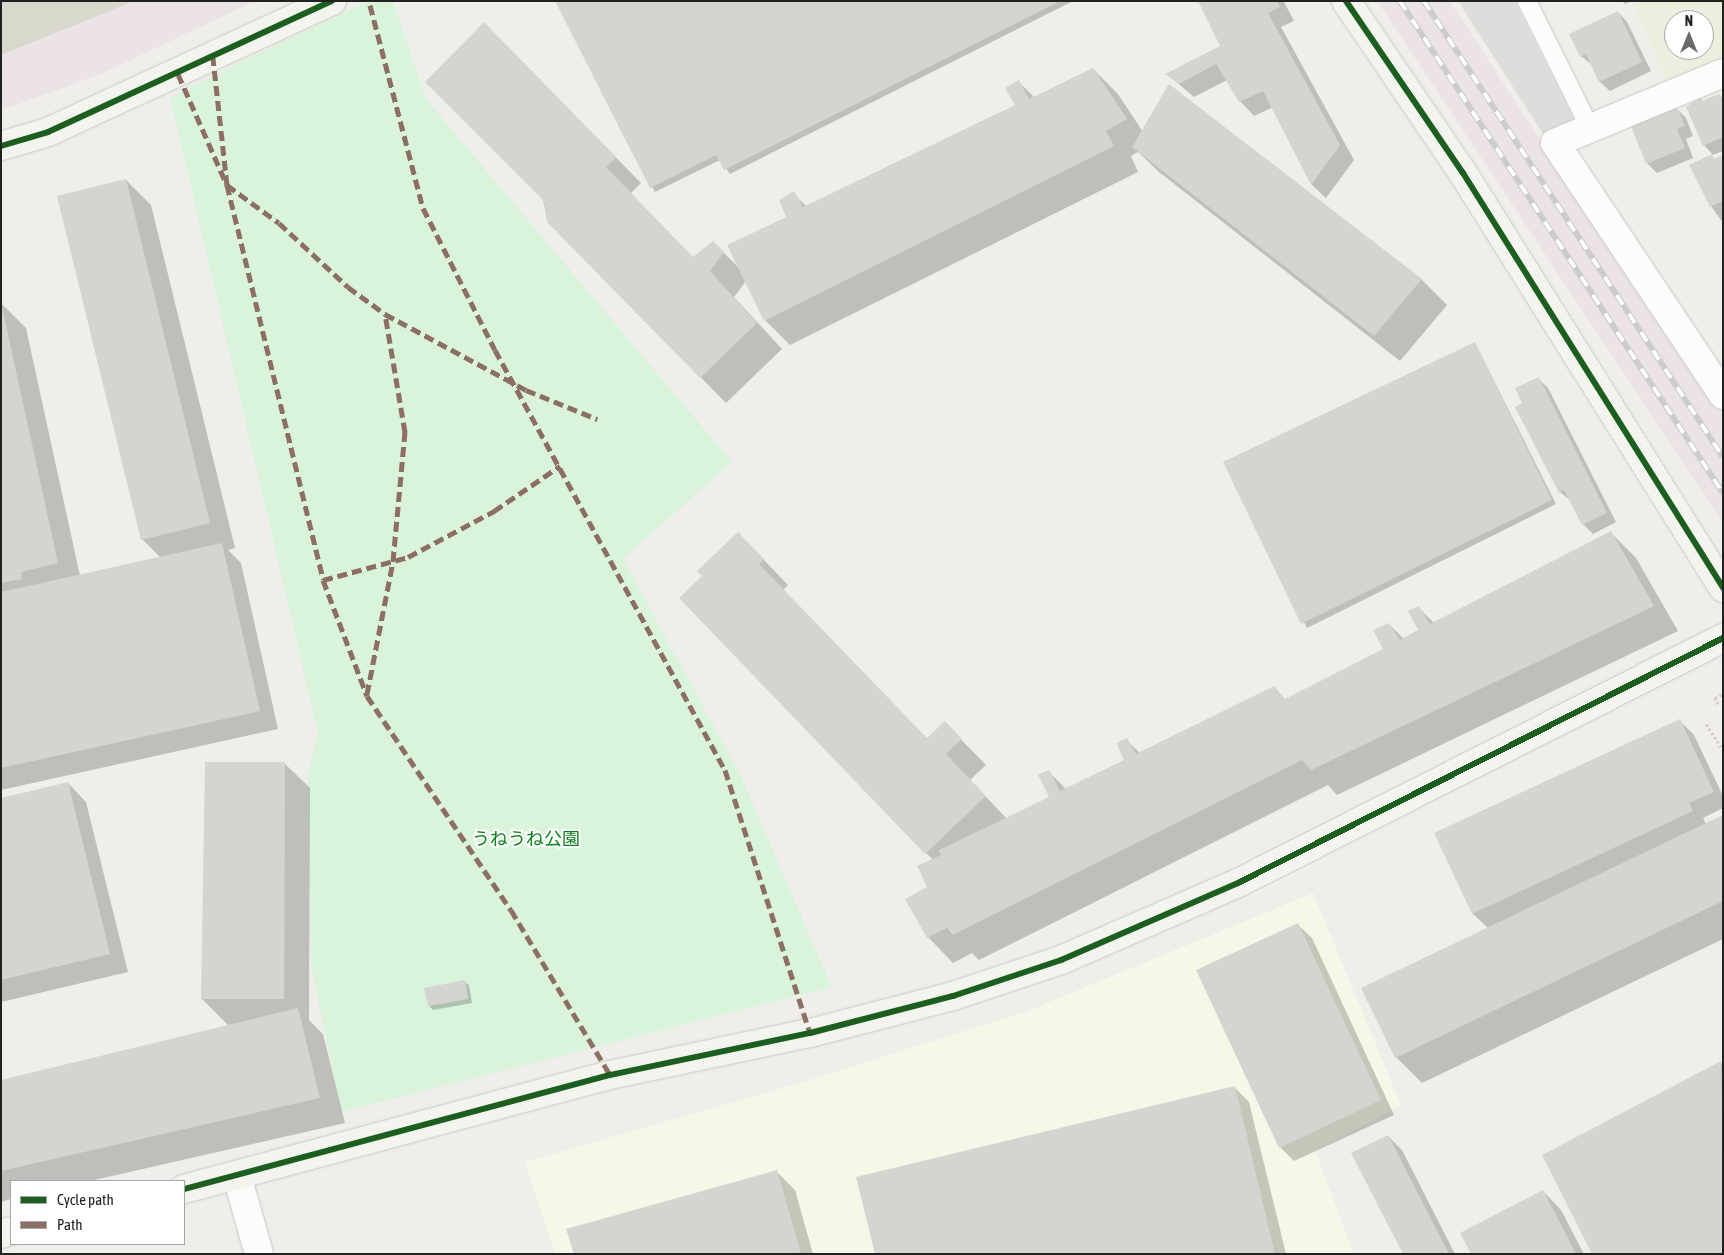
<!DOCTYPE html>
<meta charset="utf-8">
<style>
body{margin:0}
#map{position:relative;width:1724px;height:1255px;overflow:hidden;background:#efeeea;font-family:"Asap Condensed","Noto Sans JP",sans-serif}
div>[style]{position:absolute}
[style*='--x']{left:calc(var(--x)*1px);top:calc(var(--y)*1px);width:calc(var(--w)*1px);rotate:calc(var(--a)*1deg)}
.residential>*{inset:0;background:#dedddb}
.industrial>*{inset:0;background:#ece3e8}
.education>*{inset:0;background:#f7f7e7}
.construction>*{inset:0;background:#d8d8cc}
.farmland>*{inset:0;background:#edefde}
.park>*{inset:0;background:#d9f4db}
.shadow>*{inset:0;background:#0003}
.building>*{inset:0;background:#d6d4d1}
.path>*{height:3px;margin-top:-1.5px;transform-origin:0;background:repeating-linear-gradient(90deg,#d8cbc8 0 2.5px,transparent 0 5px)}
.roads{filter:drop-shadow(0 0 1px #c8c8c6) drop-shadow(0 0 1px #c8c8c6)}
.lane>*{height:18px;margin:-9px;padding:0 9px;transform-origin:9px;border-radius:9px;background:#fdfcfc}
.street>*{height:28px;margin:-14px;padding:0 14px;transform-origin:14px;border-radius:14px;background:#fdfcfc}
.secondary>*{height:28px;margin:-14px;padding:0 14px;transform-origin:14px;border-radius:14px;background:#f3f4ed}
.rail>*{height:5.5px;margin-top:-2.75px;transform-origin:0;background:repeating-linear-gradient(90deg,#fff 0 11px,#cbcbcb 0 22px);box-sizing:border-box;border-block:1px solid #cbcbcb}
.quiet>*{height:5px;margin-top:-2.5px;transform-origin:0;background:repeating-linear-gradient(90deg,#8d6e63 0 10px,transparent 0 15px)}
.cycleway>*{height:6px;margin:-3px;padding:0 3px;transform-origin:3px;border-radius:3px;background:#1b5e20}
span{translate:-50% -50%;white-space:nowrap;text-align:center;line-height:1.15;-webkit-text-stroke:4px #fff;paint-order:stroke}
.park-label{font-size:18px;color:#0d811c}
.frame{position:absolute;inset:0;border:2px solid #212121;pointer-events:none}
.legend{position:absolute;left:10px;top:1180px;width:175px;height:65px;box-sizing:border-box;background:#fff;border:1px solid #a6a6a6;margin:0;padding:6px 9px;list-style:none;font-size:15px;color:#212121}
.legend li{display:flex;align-items:center;gap:10px;height:25px}
.legend b{width:25px;border:1px solid #a6a6a6}
.north{position:absolute;left:1664px;top:10px;width:50px;height:50px;box-sizing:border-box;background:#fff;border:1px solid #a6a6a6;border-radius:50%;rotate:0deg;font-size:14px;font-weight:700;line-height:20px;text-align:center;color:#212121}
.north::after{content:'';display:block;margin:auto;width:18px;height:22px;background:#696967;clip-path:polygon(50% 0,100% 100%,50% 72%,0 100%)}
</style>
<div id="map">
<div class="residential">
<i style="clip-path:polygon(1458px 1px,1515px 1px,1577px 125px,1545px 137px)"></i>
</div>
<div class="industrial">
<i style="clip-path:polygon(1px 1px,255px 1px,99px 75px,1px 110px)"></i>
<i style="clip-path:polygon(1377px 1px,1450px 1px,1549px 153px,1647px 290px,1723px 410px,1723px 522px)"></i>
</div>
<div class="education">
<i style="clip-path:polygon(1313px 893px,1401px 1105px,1315px 1151px,1354px 1254px,555px 1254px,525px 1162px,797px 1084px,1028px 1011px)"></i>
</div>
<div class="construction">
<i style="clip-path:polygon(1px 1px,134px 1px,1px 55px)"></i>
</div>
<div class="farmland">
<i style="clip-path:polygon(evenodd,1639px 1px,1723px 1px,1723px 59px,1668px 83px,1633px 4px,1639px 1px,1674px 20px,1704px 20px,1704px 50px,1674px 50px,1674px 20px)"></i>
</div>
<div class="park">
<i style="clip-path:polygon(368px 1px,393px 1px,426px 99px,732px 462px,623px 559px,740px 774px,832px 987px,341px 1112px,311px 965px,308px 774px,318px 733px,170px 97px)"></i>
</div>
<div class="shadow">
<i style="clip-path:polygon(556px 1px,1073px 1px,730px 174px,720px 160px,655px 192px)"></i>
<i style="clip-path:polygon(1199px 1px,1284px 2px,1294px 21px,1281px 27px,1354px 160px,1326px 198px,1312px 185px,1273px 107px,1254px 116px,1240px 101px,1227px 80px,1194px 97px,1167px 74px,1222px 46px)"></i>
<i style="clip-path:polygon(1622px 1px,1632px 1px,1625px 4px)"></i>
<i style="clip-path:polygon(1618px 12px,1627px 22px,1651px 71px,1610px 91px,1600px 82px,1592px 65px,1581px 56px)"></i>
<i style="clip-path:polygon(509px 49px,641px 183px,630px 194px,693px 258px,713px 242px,740px 269px,788px 218px,793px 193px,807px 207px,1017px 106px,1019px 82px,1035px 98px,1093px 69px,1118px 94px,1143px 132px,1421px 279px,1447px 305px,1400px 361px,1159px 172px,1138px 152px,1131px 156px,1138px 172px,790px 345px,765px 320px,746px 281px,734px 297px,782px 349px,726px 403px,548px 222px)"></i>
<i style="clip-path:polygon(1719px 95px,1723px 99px,1723px 151px,1713px 155px,1704px 145px,1700px 98px,1704px 102px)"></i>
<i style="clip-path:polygon(1677px 109px,1686px 118px,1693px 136px,1686px 139px,1693px 158px,1657px 173px,1648px 164px,1633px 127px)"></i>
<i style="clip-path:polygon(1711px 156px,1715px 160px,1723px 156px,1723px 223px,1711px 206px)"></i>
<i style="clip-path:polygon(126px 180px,151px 205px,235px 548px,228px 550px,241px 563px,278px 729px,1px 790px,1px 303px,26px 328px,80px 576px,161px 558px,142px 539px)"></i>
<i style="clip-path:polygon(1475px 343px,1556px 504px,1307px 628px,1224px 462px)"></i>
<i style="clip-path:polygon(1538px 378px,1548px 388px,1616px 522px,1593px 534px,1583px 524px,1571px 501px,1560px 492px,1524px 404px)"></i>
<i style="clip-path:polygon(1611px 533px,1636px 558px,1678px 631px,1337px 795px,1328px 785px,979px 960px,972px 953px,953px 963px,928px 937px,929px 887px,933px 860px,681px 598px,763px 559px,788px 585px,783px 590px,927px 740px,945px 723px,986px 765px,970px 780px,1007px 819px,1051px 797px,1048px 771px,1067px 790px,1126px 760px,1126px 740px,1140px 753px,1274px 688px,1286px 700px,1384px 649px,1389px 624px,1404px 639px,1420px 631px,1419px 608px,1434px 623px)"></i>
<i style="clip-path:polygon(1680px 721px,1694px 735px,1723px 796px,1723px 808px,1703px 818px,1706px 824px,1723px 816px,1723px 939px,1422px 1083px,1396px 1057px,1488px 928px,1473px 914px,1435px 834px)"></i>
<i style="clip-path:polygon(284px 763px,310px 788px,309px 1020px,323px 1034px,345px 1123px,90px 1181px,11px 1181px,11px 1199px,1px 1202px,1px 1081px,229px 1026px,202px 999px)"></i>
<i style="clip-path:polygon(68px 783px,86px 802px,128px 972px,1px 1002px,1px 799px)"></i>
<i style="clip-path:polygon(1297px 924px,1312px 938px,1394px 1115px,1294px 1161px,1280px 1147px)"></i>
<i style="clip-path:polygon(464px 981px,469px 985px,472px 1003px,433px 1010px,429px 1006px)"></i>
<i style="clip-path:polygon(1721px 1063px,1723px 1065px,1723px 1254px)"></i>
<i style="clip-path:polygon(1234px 1087px,1249px 1102px,1286px 1254px,876px 1254px)"></i>
<i style="clip-path:polygon(1388px 1136px,1402px 1150px,1455px 1254px,1404px 1254px)"></i>
<i style="clip-path:polygon(776px 1171px,795px 1190px,813px 1254px,575px 1254px)"></i>
<i style="clip-path:polygon(1543px 1191px,1561px 1210px,1584px 1254px,1472px 1254px)"></i>
</div>
<div class="building">
<i style="clip-path:polygon(555px 1px,1060px 1px,724px 170px,716px 155px,650px 188px)"></i>
<i style="clip-path:polygon(1198px 1px,1277px 1px,1280px 7px,1268px 13px,1340px 145px,1311px 185px,1263px 91px,1239px 102px,1216px 64px,1179px 84px,1165px 74px,1220px 46px)"></i>
<i style="clip-path:polygon(1618px 11px,1642px 62px,1599px 82px,1586px 54px,1580px 57px,1569px 34px)"></i>
<i style="clip-path:polygon(484px 22px,616px 157px,606px 167px,693px 257px,713px 241px,724px 252px,710px 271px,757px 323px,700px 378px,547px 222px,544px 201px,425px 82px)"></i>
<i style="clip-path:polygon(1093px 68px,1127px 119px,1106px 131px,1114px 146px,764px 321px,727px 245px,786px 217px,779px 200px,794px 191px,803px 207px,1015px 105px,1005px 88px,1019px 80px,1029px 99px)"></i>
<i style="clip-path:polygon(1169px 84px,1422px 279px,1374px 336px,1132px 147px)"></i>
<i style="clip-path:polygon(1719px 94px,1723px 102px,1723px 137px,1703px 146px,1686px 107px,1701px 97px,1702px 101px)"></i>
<i style="clip-path:polygon(1677px 107px,1685px 126px,1677px 129px,1685px 148px,1646px 164px,1631px 126px)"></i>
<i style="clip-path:polygon(1712px 154px,1714px 159px,1723px 155px,1723px 201px,1710px 207px,1689px 165px)"></i>
<i style="clip-path:polygon(126px 179px,210px 523px,141px 540px,57px 196px)"></i>
<i style="clip-path:polygon(2px 307px,58px 563px,21px 572px,22px 579px,1px 583px)"></i>
<i style="clip-path:polygon(1475px 342px,1552px 500px,1301px 624px,1223px 462px)"></i>
<i style="clip-path:polygon(1539px 377px,1607px 513px,1582px 525px,1564px 490px,1559px 493px,1515px 407px,1522px 403px,1515px 388px)"></i>
<i style="clip-path:polygon(1611px 531px,1654px 606px,1311px 770px,1302px 760px,953px 935px,947px 928px,927px 938px,905px 899px,927px 887px,917px 866px,941px 855px,939px 850px,1049px 797px,1038px 775px,1049px 770px,1060px 791px,1124px 760px,1116px 743px,1127px 738px,1136px 754px,1274px 686px,1285px 699px,1383px 649px,1373px 630px,1389px 623px,1400px 640px,1418px 630px,1408px 611px,1419px 606px,1430px 624px)"></i>
<i style="clip-path:polygon(738px 532px,764px 559px,759px 564px,927px 738px,945px 721px,962px 739px,946px 754px,986px 796px,925px 854px,679px 598px,702px 576px,697px 571px)"></i>
<i style="clip-path:polygon(222px 543px,260px 711px,1px 768px,1px 592px)"></i>
<i style="clip-path:polygon(1680px 719px,1714px 792px,1689px 803px,1693px 811px,1472px 914px,1434px 833px)"></i>
<i style="clip-path:polygon(205px 762px,285px 762px,284px 999px,201px 999px)"></i>
<i style="clip-path:polygon(68px 782px,110px 954px,1px 980px,1px 798px)"></i>
<i style="clip-path:polygon(1723px 815px,1723px 901px,1395px 1058px,1361px 988px)"></i>
<i style="clip-path:polygon(1298px 923px,1381px 1100px,1279px 1148px,1196px 970px)"></i>
<i style="clip-path:polygon(465px 980px,468px 999px,428px 1006px,424px 988px)"></i>
<i style="clip-path:polygon(298px 1008px,320px 1098px,1px 1171px,1px 1080px)"></i>
<i style="clip-path:polygon(1721px 1061px,1723px 1254px,1592px 1254px,1542px 1155px)"></i>
<i style="clip-path:polygon(1235px 1086px,1275px 1254px,875px 1254px,856px 1177px)"></i>
<i style="clip-path:polygon(1388px 1135px,1449px 1254px,1403px 1254px,1351px 1153px)"></i>
<i style="clip-path:polygon(777px 1170px,801px 1254px,574px 1254px,566px 1229px)"></i>
<i style="clip-path:polygon(1543px 1190px,1576px 1254px,1471px 1254px,1460px 1233px)"></i>
</div>
<div class="path">
<i style="--x:1718;--y:704;--w:7;--a:-117"></i>
<i style="--x:1715;--y:698;--w:9;--a:-27"></i>
<i style="--x:1706;--y:724;--w:31;--a:57"></i>
</div>
<div class="roads">
<div class="lane">
<i style="--x:1527;--y:1;--w:142;--a:63.6"></i>
</div>
<div class="street">
<i style="--x:1723;--y:73;--w:182;--a:157.4"></i>
<i style="--x:1555;--y:143;--w:303;--a:56.3"></i>
<i style="--x:237;--y:1176;--w:81;--a:74.2"></i>
</div>
<div class="secondary">
<i style="--x:1346;--y:1;--w:208;--a:55.8"></i>
<i style="--x:1463;--y:173;--w:490;--a:57.9"></i>
<i style="--x:1;--y:146;--w:49;--a:-16.6"></i>
<i style="--x:48;--y:132;--w:313;--a:-24.8"></i>
<i style="--x:184;--y:1189;--w:441;--a:-15"></i>
<i style="--x:610;--y:1075;--w:204;--a:-11.9"></i>
<i style="--x:810;--y:1033;--w:148;--a:-14.5"></i>
<i style="--x:953;--y:996;--w:114;--a:-18.4"></i>
<i style="--x:1061;--y:960;--w:195;--a:-23.5"></i>
<i style="--x:1240;--y:882;--w:541;--a:-26.8"></i>
<i style="--x:1;--y:1234;--w:10;--a:-17"></i>
</div>
</div>
<div class="rail">
<i style="--x:1400;--y:1;--w:589;--a:56.71"></i>
<i style="--x:1424;--y:1;--w:545;--a:56.75"></i>
</div>
<div class="quiet">
<i style="--x:370;--y:5;--w:210;--a:75.4"></i>
<i style="--x:423;--y:208;--w:159;--a:63.1"></i>
<i style="--x:495;--y:350;--w:479;--a:61.3"></i>
<i style="--x:725;--y:770;--w:276;--a:72.1"></i>
<i style="--x:178;--y:74;--w:121;--a:66.2"></i>
<i style="--x:227;--y:185;--w:128;--a:-96.3"></i>
<i style="--x:227;--y:185;--w:406;--a:76.3"></i>
<i style="--x:323;--y:580;--w:124;--a:69.2"></i>
<i style="--x:367;--y:696;--w:258;--a:56.1"></i>
<i style="--x:511;--y:910;--w:192;--a:59"></i>
<i style="--x:227;--y:185;--w:64;--a:36.2"></i>
<i style="--x:279;--y:223;--w:94;--a:42.8"></i>
<i style="--x:348;--y:287;--w:46;--a:36.1"></i>
<i style="--x:385;--y:314;--w:160;--a:28.3"></i>
<i style="--x:526;--y:390;--w:77;--a:22.2"></i>
<i style="--x:323;--y:580;--w:88;--a:-15.1"></i>
<i style="--x:408;--y:557;--w:98;--a:-28.1"></i>
<i style="--x:494;--y:511;--w:80;--a:-34.3"></i>
<i style="--x:367;--y:694;--w:136;--a:-78.9"></i>
<i style="--x:393;--y:561;--w:130;--a:-84.7"></i>
<i style="--x:405;--y:432;--w:120;--a:-99.6"></i>
</div>
<div class="cycleway">
<i style="--x:1346;--y:1;--w:208;--a:55.8"></i>
<i style="--x:1463;--y:173;--w:490;--a:57.9"></i>
<i style="--x:1;--y:146;--w:49;--a:-16.6"></i>
<i style="--x:48;--y:132;--w:313;--a:-24.8"></i>
<i style="--x:184;--y:1189;--w:441;--a:-15"></i>
<i style="--x:610;--y:1075;--w:204;--a:-11.9"></i>
<i style="--x:810;--y:1033;--w:148;--a:-14.5"></i>
<i style="--x:953;--y:996;--w:114;--a:-18.4"></i>
<i style="--x:1061;--y:960;--w:195;--a:-23.5"></i>
<i style="--x:1240;--y:882;--w:541;--a:-26.8"></i>
</div>
<div class="park-label">
<span style="left:526px;top:839px">うねうね公園</span>
</div>
<div class="frame"></div>
<ul class="legend">
<li><b style="height:6px;background:#1b5e20"></b>Cycle path</li>
<li><b style="height:6px;background:#8d6e63"></b>Path</li>
</ul>
<div class="north">N</div>
</div>
